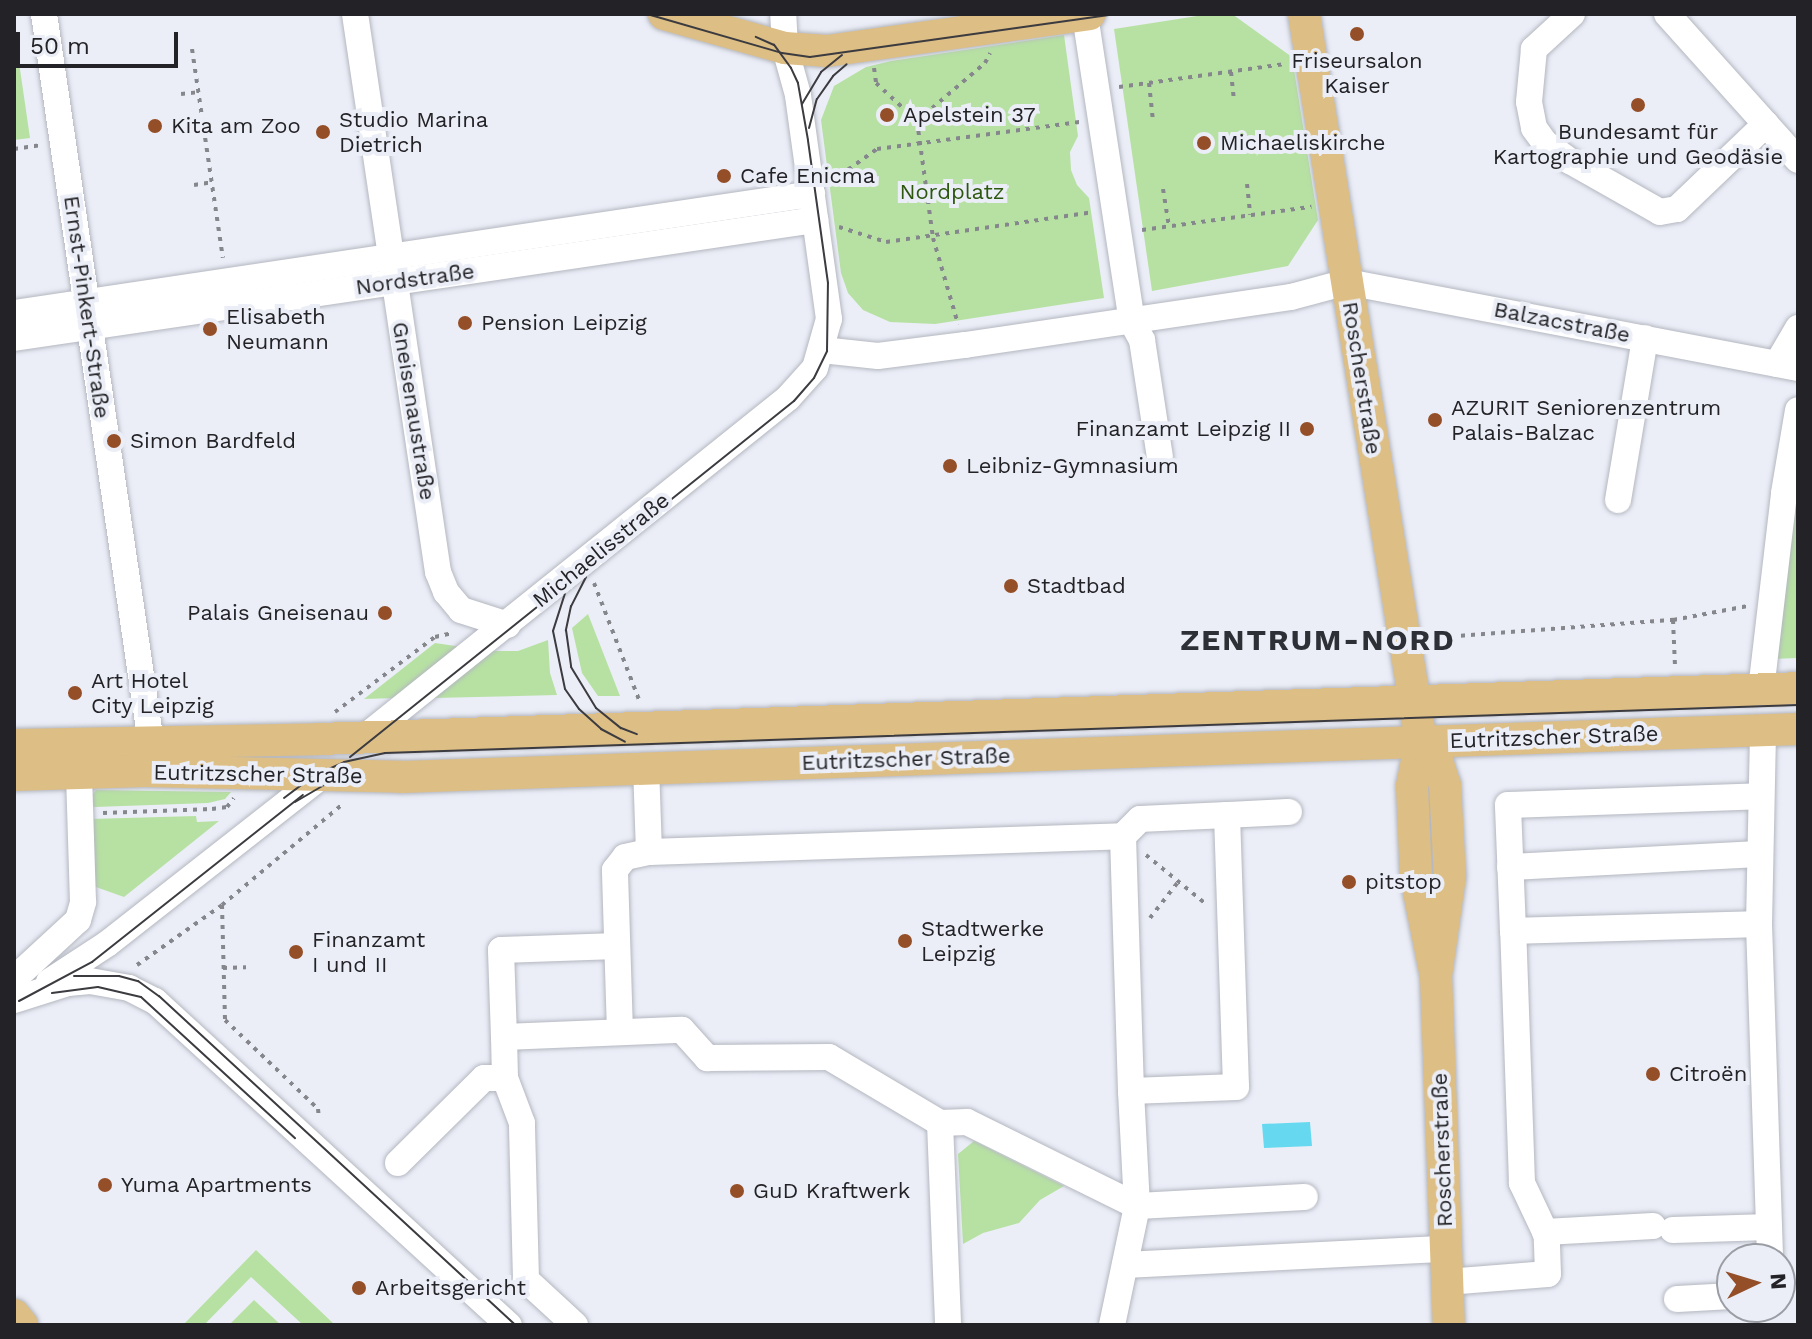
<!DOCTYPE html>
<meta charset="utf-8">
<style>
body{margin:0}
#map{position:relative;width:1812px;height:1339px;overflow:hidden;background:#ebeef7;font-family:"Work Sans",sans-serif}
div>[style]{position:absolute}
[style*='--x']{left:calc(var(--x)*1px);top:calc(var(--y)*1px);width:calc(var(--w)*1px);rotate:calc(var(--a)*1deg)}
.green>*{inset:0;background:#b7e1a3}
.water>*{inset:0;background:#66d9f1}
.path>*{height:4px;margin-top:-2px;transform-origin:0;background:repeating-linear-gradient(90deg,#85878d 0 4px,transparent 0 10px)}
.roads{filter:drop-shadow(0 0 2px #b4b7c0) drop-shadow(0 0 2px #b4b7c0)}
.minor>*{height:26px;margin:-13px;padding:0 13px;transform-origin:13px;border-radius:13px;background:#fff}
.major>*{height:32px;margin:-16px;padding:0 16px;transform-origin:16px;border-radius:16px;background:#ddbe84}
.tram>*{height:2px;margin:-1px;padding:0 1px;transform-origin:1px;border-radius:1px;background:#3b3b40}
.dots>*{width:22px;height:22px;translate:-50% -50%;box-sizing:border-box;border:4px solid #ebeef7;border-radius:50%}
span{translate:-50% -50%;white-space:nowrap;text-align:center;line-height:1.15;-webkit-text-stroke:8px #ebeef7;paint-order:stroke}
.poi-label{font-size:22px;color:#232327}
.left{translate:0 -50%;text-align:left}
.right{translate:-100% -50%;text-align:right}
.park-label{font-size:22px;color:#2d570e}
.street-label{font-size:22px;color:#232327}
.district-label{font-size:30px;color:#2e3037;font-weight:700;letter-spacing:2px}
.frame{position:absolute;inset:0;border:16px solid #232327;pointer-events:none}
.north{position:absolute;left:1716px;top:1243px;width:80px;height:80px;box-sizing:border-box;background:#ebeef7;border:2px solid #9b9da4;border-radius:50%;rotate:86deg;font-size:22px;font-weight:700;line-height:32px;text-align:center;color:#232327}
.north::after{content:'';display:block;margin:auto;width:28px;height:36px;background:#954f28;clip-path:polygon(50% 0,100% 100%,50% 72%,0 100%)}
.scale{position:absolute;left:16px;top:32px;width:162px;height:36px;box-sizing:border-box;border:4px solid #232327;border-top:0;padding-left:10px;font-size:24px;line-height:28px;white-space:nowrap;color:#232327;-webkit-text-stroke:6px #ebeef7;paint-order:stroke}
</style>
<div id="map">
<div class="green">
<i style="clip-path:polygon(1210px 14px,1232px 14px,1292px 57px,1318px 220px,1288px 266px,1152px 291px,1114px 29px)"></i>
<i style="clip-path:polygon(14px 28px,30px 138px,14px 140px)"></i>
<i style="clip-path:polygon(1064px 35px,1078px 136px,1070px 152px,1071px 170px,1077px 185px,1089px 198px,1104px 298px,935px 324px,890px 322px,863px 310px,848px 293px,841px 273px,821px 120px,834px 86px,866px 67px,891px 61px)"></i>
<i style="clip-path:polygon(1798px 444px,1798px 658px,1774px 659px)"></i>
<i style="clip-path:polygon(588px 614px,620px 696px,598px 696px,582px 673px,572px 628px)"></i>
<i style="clip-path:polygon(548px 640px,550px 673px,557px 695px,433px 698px,489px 651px,518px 651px)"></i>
<i style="clip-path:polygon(435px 643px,462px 647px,397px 698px,364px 699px)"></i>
<i style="clip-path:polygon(96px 790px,231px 792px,225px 799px,208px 803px,95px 807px,89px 805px,89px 799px)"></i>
<i style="clip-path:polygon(196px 816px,197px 822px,219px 821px,124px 897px,93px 886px,90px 819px)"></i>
<i style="clip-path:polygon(974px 1141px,1064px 1186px,1040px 1200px,1019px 1223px,983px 1233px,963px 1244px,958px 1154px)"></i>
<i style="clip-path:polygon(256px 1250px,335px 1325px,303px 1325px,251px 1277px,204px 1325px,183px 1325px)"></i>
<i style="clip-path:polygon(254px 1300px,281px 1325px,229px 1325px)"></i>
</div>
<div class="water">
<i style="clip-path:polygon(1310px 1122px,1312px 1146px,1264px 1148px,1262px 1124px)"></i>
</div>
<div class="path">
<i style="--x:192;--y:49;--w:211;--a:81.6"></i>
<i style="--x:874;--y:68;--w:15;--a:82"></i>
<i style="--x:876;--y:83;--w:56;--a:42.8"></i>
<i style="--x:917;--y:121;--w:118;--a:82.2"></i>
<i style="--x:933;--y:238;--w:90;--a:73.8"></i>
<i style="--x:1231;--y:72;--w:28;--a:84"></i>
<i style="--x:1149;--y:83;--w:37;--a:84"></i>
<i style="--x:1119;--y:87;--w:168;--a:-7.9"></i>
<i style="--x:181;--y:94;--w:18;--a:-6"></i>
<i style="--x:917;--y:121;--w:89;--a:-40.5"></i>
<i style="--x:985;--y:63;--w:11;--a:-63"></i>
<i style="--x:14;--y:149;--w:28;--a:-8"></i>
<i style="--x:832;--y:181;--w:55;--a:-35.4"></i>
<i style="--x:877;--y:149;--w:204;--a:-7.6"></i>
<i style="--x:1247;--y:184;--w:31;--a:84"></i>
<i style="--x:194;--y:185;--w:18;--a:-9"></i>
<i style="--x:1163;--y:189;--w:37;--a:81"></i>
<i style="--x:839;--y:227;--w:49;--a:17.7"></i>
<i style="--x:886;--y:242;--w:210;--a:-8.2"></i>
<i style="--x:1142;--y:230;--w:171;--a:-7.8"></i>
<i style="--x:594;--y:583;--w:128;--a:68.9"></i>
<i style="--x:1673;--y:620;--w:45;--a:87.5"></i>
<i style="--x:1431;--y:638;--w:243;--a:-4.3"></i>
<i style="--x:1673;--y:620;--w:76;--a:-10.6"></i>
<i style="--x:335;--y:712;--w:125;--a:-36.9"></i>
<i style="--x:435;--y:637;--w:18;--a:-13"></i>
<i style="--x:103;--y:813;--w:109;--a:-2.1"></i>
<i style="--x:212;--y:809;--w:15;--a:-8"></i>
<i style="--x:227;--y:807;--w:11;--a:-52"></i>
<i style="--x:1146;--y:855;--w:79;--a:39.3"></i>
<i style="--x:222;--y:905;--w:115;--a:88.5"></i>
<i style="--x:225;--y:1020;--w:129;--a:43.7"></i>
<i style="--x:318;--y:1109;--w:9;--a:84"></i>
<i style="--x:1150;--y:918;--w:46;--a:-52.1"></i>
<i style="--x:137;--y:965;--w:104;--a:-35.2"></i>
<i style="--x:222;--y:905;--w:159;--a:-39.9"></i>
<i style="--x:223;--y:968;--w:23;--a:-2"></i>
</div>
<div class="roads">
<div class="minor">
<i style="--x:44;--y:14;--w:737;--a:81.65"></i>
<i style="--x:355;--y:14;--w:564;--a:81.54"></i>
<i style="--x:438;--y:572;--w:22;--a:68"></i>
<i style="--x:446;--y:592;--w:23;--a:50"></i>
<i style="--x:461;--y:610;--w:49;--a:17.7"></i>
<i style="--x:1572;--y:14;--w:52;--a:137.4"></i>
<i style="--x:1534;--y:49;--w:53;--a:95.4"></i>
<i style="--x:1529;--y:102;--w:26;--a:79"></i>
<i style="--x:1534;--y:128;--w:19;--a:54"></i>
<i style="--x:1545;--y:143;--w:31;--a:36"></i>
<i style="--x:1570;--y:161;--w:103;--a:29.5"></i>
<i style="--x:1660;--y:212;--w:17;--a:-10"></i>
<i style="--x:1677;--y:209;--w:123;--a:-43.7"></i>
<i style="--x:1667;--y:14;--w:196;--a:48.1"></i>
<i style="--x:1085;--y:15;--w:311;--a:81.3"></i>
<i style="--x:1132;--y:322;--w:21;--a:61"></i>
<i style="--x:1142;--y:340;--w:118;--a:81.3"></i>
<i style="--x:14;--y:313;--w:807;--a:-8.48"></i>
<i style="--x:14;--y:338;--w:810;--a:-8.38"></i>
<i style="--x:822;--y:350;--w:56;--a:6.1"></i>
<i style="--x:878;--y:356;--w:88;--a:-7.2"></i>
<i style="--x:965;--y:345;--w:330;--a:-8.4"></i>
<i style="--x:1291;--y:297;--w:58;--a:-15"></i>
<i style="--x:1347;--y:282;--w:459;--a:10.8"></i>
<i style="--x:1777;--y:364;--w:42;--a:-59.7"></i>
<i style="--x:1618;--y:500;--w:164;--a:-80.5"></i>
<i style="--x:1761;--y:690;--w:198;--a:-83.3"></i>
<i style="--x:1784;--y:493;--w:84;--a:-80.4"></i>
<i style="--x:365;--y:737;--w:542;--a:-38.71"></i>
<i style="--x:788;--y:398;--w:40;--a:-48"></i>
<i style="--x:815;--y:368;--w:51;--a:-74.1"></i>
<i style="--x:829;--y:319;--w:226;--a:-97.9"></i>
<i style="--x:798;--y:95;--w:49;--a:-105.5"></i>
<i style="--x:785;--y:48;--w:34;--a:-93"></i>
<i style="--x:1227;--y:815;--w:62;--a:-2.8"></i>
<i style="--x:649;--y:852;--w:474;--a:-1.9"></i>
<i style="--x:1123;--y:836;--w:24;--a:-45"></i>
<i style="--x:1140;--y:819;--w:87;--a:-2.6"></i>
<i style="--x:1227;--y:815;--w:272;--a:88.1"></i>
<i style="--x:1236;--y:1087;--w:105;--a:177.8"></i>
<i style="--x:1131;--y:1091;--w:255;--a:-91.8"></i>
<i style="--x:1510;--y:867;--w:250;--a:-3"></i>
<i style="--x:1759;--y:924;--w:335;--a:88.1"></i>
<i style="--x:1513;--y:931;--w:126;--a:-92.3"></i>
<i style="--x:1508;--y:805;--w:253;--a:-2"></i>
<i style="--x:14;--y:979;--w:87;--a:-42.7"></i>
<i style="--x:78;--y:920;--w:19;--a:-74"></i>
<i style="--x:83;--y:902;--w:129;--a:-91.8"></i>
<i style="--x:49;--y:982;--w:69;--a:-33.2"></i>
<i style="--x:107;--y:944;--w:272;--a:-38.1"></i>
<i style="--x:14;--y:1000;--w:57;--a:-17.5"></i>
<i style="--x:68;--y:983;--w:22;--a:-5"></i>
<i style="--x:90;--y:981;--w:40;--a:10"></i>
<i style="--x:129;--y:988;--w:29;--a:27"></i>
<i style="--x:155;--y:1001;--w:480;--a:42.5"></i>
<i style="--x:620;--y:1032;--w:162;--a:-91.8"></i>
<i style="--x:615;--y:870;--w:16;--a:-52"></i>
<i style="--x:625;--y:857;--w:25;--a:-12"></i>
<i style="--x:649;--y:852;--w:84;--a:-92"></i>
<i style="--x:504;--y:1037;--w:87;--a:-92"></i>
<i style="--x:501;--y:950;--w:116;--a:-2"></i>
<i style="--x:940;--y:1123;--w:202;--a:87.7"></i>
<i style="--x:398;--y:1163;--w:121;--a:-44.7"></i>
<i style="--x:484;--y:1078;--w:21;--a:0"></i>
<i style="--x:1673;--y:1230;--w:96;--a:-1.8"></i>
<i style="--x:1545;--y:1232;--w:108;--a:-3.2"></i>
<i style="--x:1125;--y:1265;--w:320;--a:-2.9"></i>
<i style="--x:1447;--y:1282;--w:101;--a:-4.5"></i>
<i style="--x:1548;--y:1274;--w:38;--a:-92"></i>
<i style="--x:1547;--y:1236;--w:59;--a:-115.3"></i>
<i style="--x:1522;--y:1183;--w:252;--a:-92"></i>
<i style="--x:1513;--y:931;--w:246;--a:-1.6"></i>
<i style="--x:1759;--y:924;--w:194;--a:-88.8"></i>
<i style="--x:1677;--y:1299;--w:55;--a:-3.1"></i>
<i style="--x:575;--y:1325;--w:67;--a:-137.4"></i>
<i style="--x:526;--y:1280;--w:157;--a:-91.5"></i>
<i style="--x:522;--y:1123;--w:48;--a:-110.7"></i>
<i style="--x:505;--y:1078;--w:41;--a:-91.4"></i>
<i style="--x:504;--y:1037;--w:178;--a:-2.3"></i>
<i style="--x:682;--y:1030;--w:38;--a:48"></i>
<i style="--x:707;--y:1058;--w:122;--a:-0.5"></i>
<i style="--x:829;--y:1057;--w:129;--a:30.7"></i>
<i style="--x:940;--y:1123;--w:27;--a:-2"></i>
<i style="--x:967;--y:1122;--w:190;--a:26.3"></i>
<i style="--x:1137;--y:1206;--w:168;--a:-3.1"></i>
<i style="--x:1112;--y:1325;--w:122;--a:-78.1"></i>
<i style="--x:1137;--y:1206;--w:115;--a:-93"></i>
</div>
<div class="major">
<i style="--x:664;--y:14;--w:126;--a:15.7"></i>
<i style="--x:785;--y:48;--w:42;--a:4.1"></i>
<i style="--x:827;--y:51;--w:265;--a:-8"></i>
<i style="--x:1304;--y:14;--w:736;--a:80.86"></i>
<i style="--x:1421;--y:741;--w:46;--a:101.3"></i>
<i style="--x:1412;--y:786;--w:91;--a:87.5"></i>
<i style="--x:1416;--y:877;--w:101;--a:78.6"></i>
<i style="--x:1421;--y:741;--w:26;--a:51"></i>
<i style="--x:1437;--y:761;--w:25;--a:72"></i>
<i style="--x:1445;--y:785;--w:91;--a:86.9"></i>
<i style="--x:1450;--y:876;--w:101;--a:98"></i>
<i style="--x:1436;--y:976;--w:349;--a:87.9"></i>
<i style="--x:14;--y:745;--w:305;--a:-1.1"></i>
<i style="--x:319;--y:739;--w:1480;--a:-1.97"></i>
<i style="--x:14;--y:775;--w:131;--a:-1.7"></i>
<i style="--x:145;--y:771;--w:257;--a:1.3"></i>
<i style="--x:402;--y:777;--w:1397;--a:-1.97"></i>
<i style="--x:14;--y:1315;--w:13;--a:51"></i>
</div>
</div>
<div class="tram">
<i style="--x:647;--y:14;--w:141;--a:16.1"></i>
<i style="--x:782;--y:53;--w:28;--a:8"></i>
<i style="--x:810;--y:57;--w:309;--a:-8"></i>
<i style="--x:802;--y:104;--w:37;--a:-59"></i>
<i style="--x:821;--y:72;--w:27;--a:-39"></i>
<i style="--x:809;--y:128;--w:30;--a:-75"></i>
<i style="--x:817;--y:99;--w:28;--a:-55"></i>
<i style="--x:833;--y:76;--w:18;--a:-41"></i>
<i style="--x:586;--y:577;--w:33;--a:117"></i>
<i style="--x:571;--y:606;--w:25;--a:102"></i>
<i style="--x:566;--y:630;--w:37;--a:82"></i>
<i style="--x:571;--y:667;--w:48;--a:58.6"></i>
<i style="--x:596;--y:708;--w:32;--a:39"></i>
<i style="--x:621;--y:728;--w:17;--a:21"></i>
<i style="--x:567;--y:587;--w:46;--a:107.7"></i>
<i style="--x:553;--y:631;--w:59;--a:78.3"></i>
<i style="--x:565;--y:689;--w:24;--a:55"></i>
<i style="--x:579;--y:709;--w:30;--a:42"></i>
<i style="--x:601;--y:729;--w:27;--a:28"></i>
<i style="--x:350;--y:757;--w:569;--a:-38.72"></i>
<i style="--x:794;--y:401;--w:30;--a:-49"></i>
<i style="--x:814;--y:378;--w:30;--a:-64"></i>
<i style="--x:827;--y:351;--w:68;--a:-89.2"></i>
<i style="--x:828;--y:283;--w:144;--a:-98"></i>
<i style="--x:808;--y:140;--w:58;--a:-100"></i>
<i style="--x:798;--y:83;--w:17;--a:-115"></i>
<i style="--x:791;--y:68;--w:29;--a:-126"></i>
<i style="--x:774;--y:45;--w:20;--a:-156"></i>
<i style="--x:284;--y:798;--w:36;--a:-37"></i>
<i style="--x:313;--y:776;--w:34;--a:-24"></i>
<i style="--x:344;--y:762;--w:42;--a:-12.4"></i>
<i style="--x:385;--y:753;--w:1414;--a:-1.95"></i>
<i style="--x:295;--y:802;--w:56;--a:-30.3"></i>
<i style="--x:74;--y:976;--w:45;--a:0"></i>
<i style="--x:119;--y:976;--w:20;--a:15"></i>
<i style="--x:138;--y:981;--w:26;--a:36"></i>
<i style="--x:159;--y:996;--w:485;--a:42.7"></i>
<i style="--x:52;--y:993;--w:46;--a:-7.4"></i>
<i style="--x:98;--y:987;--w:44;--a:13.1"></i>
<i style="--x:141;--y:997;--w:209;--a:42.5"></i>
<i style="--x:19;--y:1001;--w:83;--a:-28.1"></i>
<i style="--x:92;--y:962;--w:269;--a:-38.4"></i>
</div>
<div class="dots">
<i style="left:1357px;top:34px;background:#954f28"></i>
<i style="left:1638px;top:105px;background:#954f28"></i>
<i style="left:887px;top:115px;background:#954f28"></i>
<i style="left:155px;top:126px;background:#954f28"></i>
<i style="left:323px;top:132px;background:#954f28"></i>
<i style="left:1204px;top:143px;background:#954f28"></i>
<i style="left:724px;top:176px;background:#954f28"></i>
<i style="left:465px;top:323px;background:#954f28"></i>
<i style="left:210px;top:329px;background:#954f28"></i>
<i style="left:1435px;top:420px;background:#954f28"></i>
<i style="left:1307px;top:429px;background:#954f28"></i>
<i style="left:114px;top:441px;background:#954f28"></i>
<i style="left:950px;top:466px;background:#954f28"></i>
<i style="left:1011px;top:586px;background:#954f28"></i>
<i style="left:385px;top:613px;background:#954f28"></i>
<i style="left:75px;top:693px;background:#954f28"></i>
<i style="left:1349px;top:882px;background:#954f28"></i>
<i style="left:905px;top:941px;background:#954f28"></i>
<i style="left:296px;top:952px;background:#954f28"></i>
<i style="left:1653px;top:1074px;background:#954f28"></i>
<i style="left:105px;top:1185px;background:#954f28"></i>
<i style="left:737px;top:1191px;background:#954f28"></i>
<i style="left:359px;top:1288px;background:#954f28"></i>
</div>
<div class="poi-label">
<span style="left:1357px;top:73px">Friseursalon<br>Kaiser</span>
<span class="left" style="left:903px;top:115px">Apelstein 37</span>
<span class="left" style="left:339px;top:132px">Studio Marina<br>Dietrich</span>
<span class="left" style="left:171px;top:126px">Kita am Zoo</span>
<span style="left:1638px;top:144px">Bundesamt für<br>Kartographie und Geodäsie</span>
<span class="left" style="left:1220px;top:143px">Michaeliskirche</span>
<span class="left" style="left:740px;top:176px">Cafe Enicma</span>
<span class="left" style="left:226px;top:329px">Elisabeth<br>Neumann</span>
<span class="left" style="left:481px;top:323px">Pension Leipzig</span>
<span class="left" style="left:1451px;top:420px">AZURIT Seniorenzentrum<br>Palais-Balzac</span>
<span class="right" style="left:1291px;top:429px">Finanzamt Leipzig II</span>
<span class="left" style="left:130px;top:441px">Simon Bardfeld</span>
<span class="left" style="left:966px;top:466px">Leibniz-Gymnasium</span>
<span class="left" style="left:1027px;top:586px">Stadtbad</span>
<span class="right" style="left:369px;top:613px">Palais Gneisenau</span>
<span class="left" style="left:91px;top:693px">Art Hotel<br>City Leipzig</span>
<span class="left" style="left:1365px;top:882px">pitstop</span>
<span class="left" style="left:921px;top:941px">Stadtwerke<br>Leipzig</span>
<span class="left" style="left:312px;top:952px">Finanzamt<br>I und II</span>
<span class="left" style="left:1669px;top:1074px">Citroën</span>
<span class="left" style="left:121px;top:1185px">Yuma Apartments</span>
<span class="left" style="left:753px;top:1191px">GuD Kraftwerk</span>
<span class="left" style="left:375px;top:1288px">Arbeitsgericht</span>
</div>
<div class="park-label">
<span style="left:952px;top:192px">Nordplatz</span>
</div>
<div class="street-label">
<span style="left:415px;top:279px;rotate:-8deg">Nordstraße</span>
<span style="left:87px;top:307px;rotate:82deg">Ernst-Pinkert-Straße</span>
<span style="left:1562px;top:322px;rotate:11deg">Balzacstraße</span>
<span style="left:1362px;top:378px;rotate:81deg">Roscherstraße</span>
<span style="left:414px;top:411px;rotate:81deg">Gneisenaustraße</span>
<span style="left:601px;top:550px;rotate:-39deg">Michaelisstraße</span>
<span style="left:1554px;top:737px;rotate:-2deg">Eutritzscher Straße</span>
<span style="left:906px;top:759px;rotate:-2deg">Eutritzscher Straße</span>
<span style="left:258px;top:774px;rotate:1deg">Eutritzscher Straße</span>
<span style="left:1442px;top:1150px;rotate:-92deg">Roscherstraße</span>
</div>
<div class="district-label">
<span style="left:1318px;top:640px">ZENTRUM-NORD</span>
</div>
<div class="frame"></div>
<div class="north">N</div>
<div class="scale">50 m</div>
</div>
